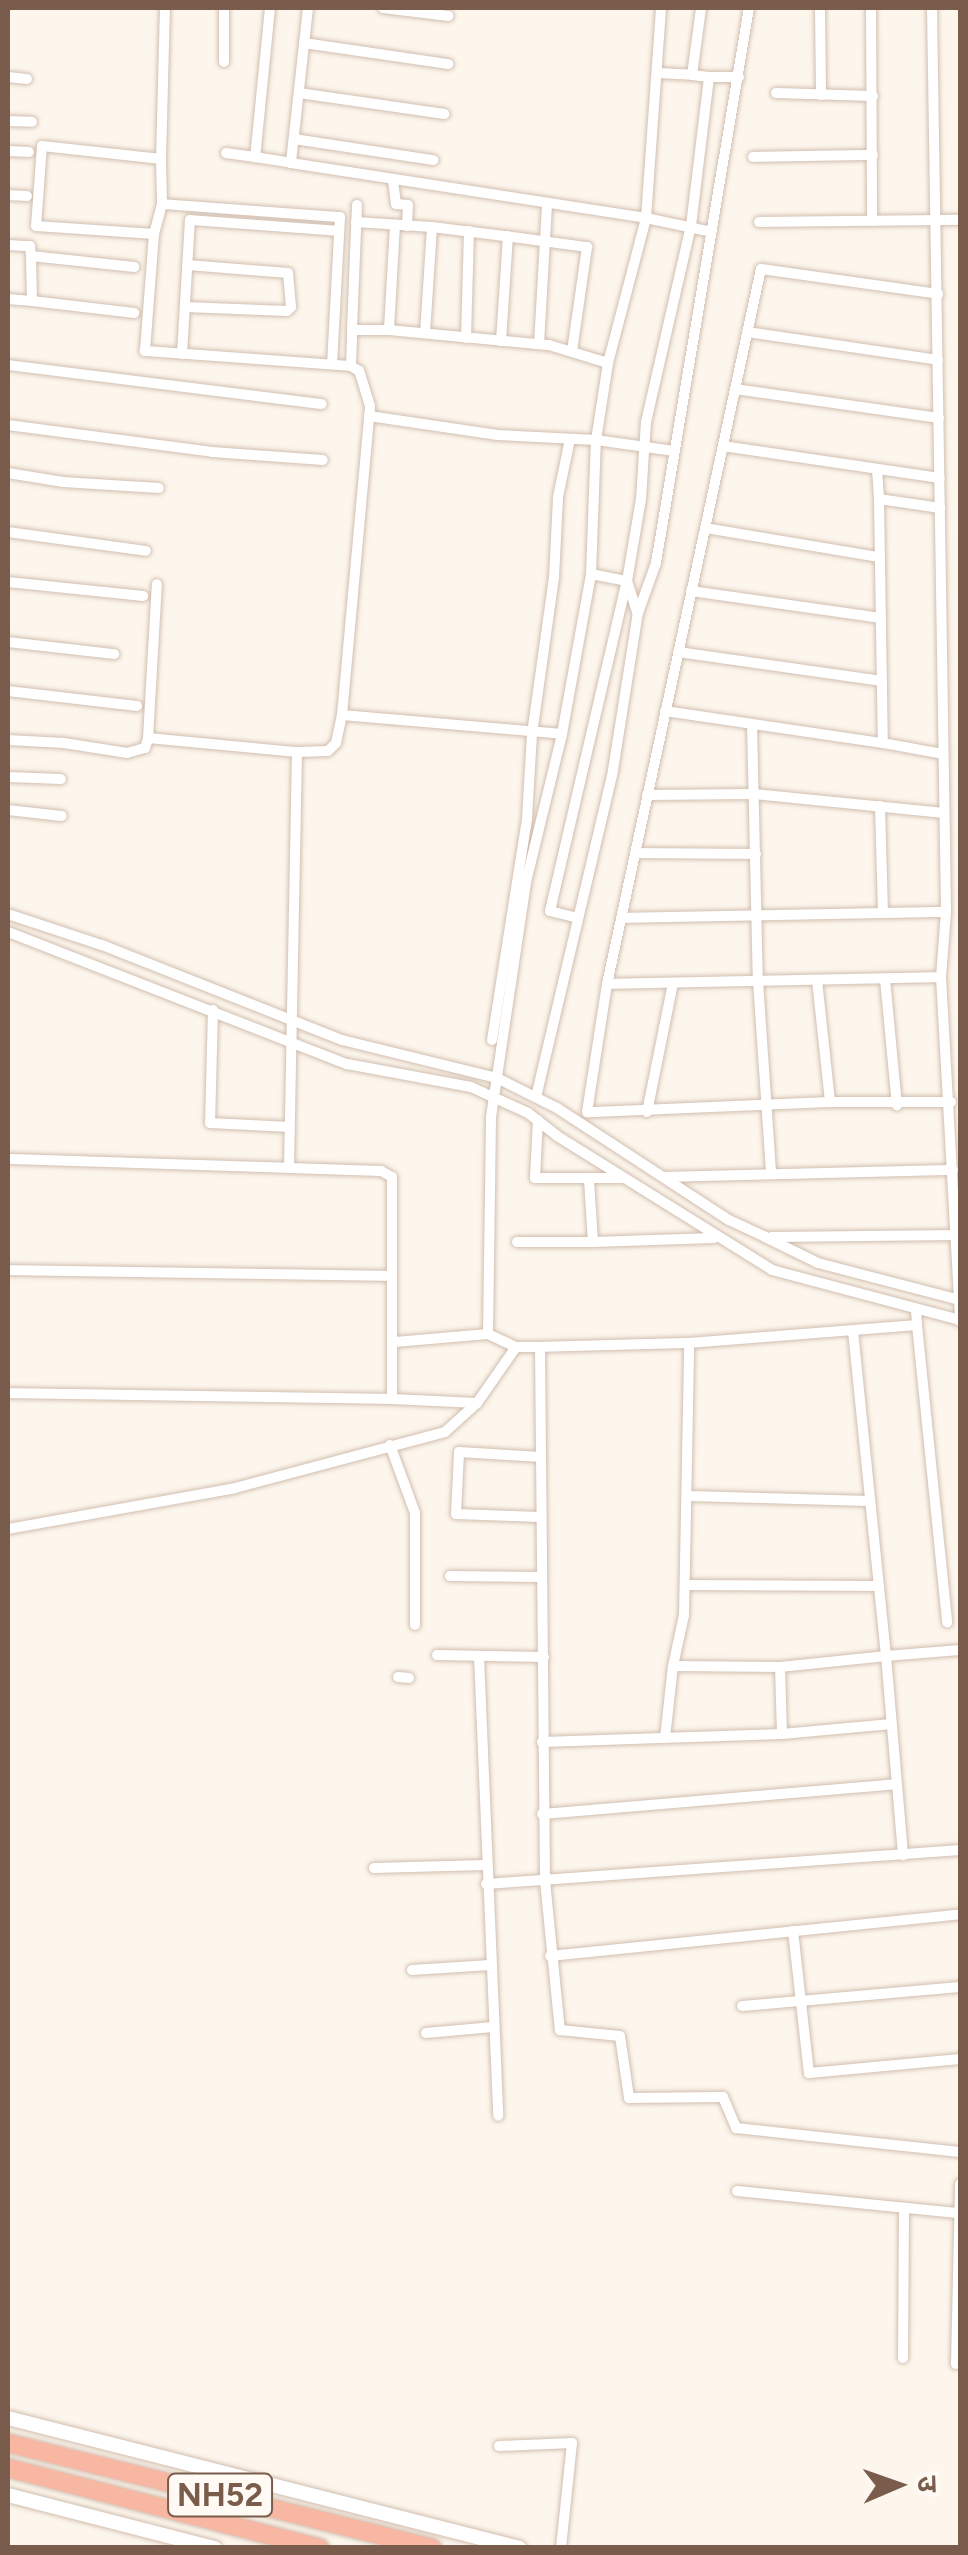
<!DOCTYPE html>
<meta charset="utf-8">
<style>
body{margin:0}
#map{position:relative;width:968px;height:2555px;overflow:hidden;background:#fdf6ec;font-family:Figtree,"Noto Sans Devanagari",sans-serif}
div>[style]{position:absolute}
[style*='--x']{left:calc(var(--x)*1px);top:calc(var(--y)*1px);width:calc(var(--w)*1px);rotate:calc(var(--a)*1deg)}
.roads{filter:drop-shadow(0 0 2px #d1beb0) drop-shadow(0 0 2px #d1beb0)}
.street>*{height:10px;margin:-5px;padding:0 5px;transform-origin:5px;border-radius:5px;background:#fff}
.secondary>*{height:14px;margin:-7px;padding:0 7px;transform-origin:7px;border-radius:7px;background:#fff}
.highway>*{height:18px;margin:-9px;padding:0 9px;transform-origin:9px;border-radius:9px;background:#f7b7a3}
span{translate:-50% -50%;white-space:nowrap;text-align:center;line-height:1.15;-webkit-text-stroke:8px #fffaf3;paint-order:stroke}
.shield-label span{padding:2px 8px;background:#fffaf3;border:2px solid;border-radius:8px;-webkit-text-stroke-width:0}
.shield-label{font-size:32px;color:#7a5c4d;font-weight:700}
.frame{position:absolute;inset:0;border:10px solid #7a5c4d;pointer-events:none}
.north{position:absolute;left:848px;top:2435px;width:100px;height:100px;-webkit-text-stroke:8px #fffaf3;paint-order:stroke;rotate:88deg;font-size:28px;font-weight:700;line-height:40px;text-align:center;color:#7a5c4d}
.north::after{content:'';display:block;margin:auto;width:35px;height:45px;background:#7a5c4d;clip-path:polygon(50% 0,100% 100%,50% 72%,0 100%)}
</style>
<div id="map">
<div class="roads">
<div class="street">
<i style="--x:270;--y:8;--w:150;--a:95.7"></i>
<i style="--x:255;--y:157;--w:36;--a:9"></i>
<i style="--x:308;--y:8;--w:156;--a:96.3"></i>
<i style="--x:291;--y:163;--w:359;--a:8.8"></i>
<i style="--x:646;--y:218;--w:67;--a:12"></i>
<i style="--x:383;--y:8;--w:66;--a:6.9"></i>
<i style="--x:820;--y:8;--w:87;--a:89.3"></i>
<i style="--x:871;--y:8;--w:213;--a:89.7"></i>
<i style="--x:932;--y:8;--w:904;--a:89.11"></i>
<i style="--x:946;--y:912;--w:65;--a:94.4"></i>
<i style="--x:941;--y:977;--w:345;--a:86.8"></i>
<i style="--x:304;--y:43;--w:146;--a:8.3"></i>
<i style="--x:224;--y:62;--w:54;--a:-90"></i>
<i style="--x:658;--y:73;--w:34;--a:3"></i>
<i style="--x:8;--y:77;--w:19;--a:6"></i>
<i style="--x:709;--y:77;--w:30;--a:0"></i>
<i style="--x:299;--y:93;--w:147;--a:8.2"></i>
<i style="--x:776;--y:93;--w:97;--a:1.8"></i>
<i style="--x:8;--y:121;--w:24;--a:2"></i>
<i style="--x:294;--y:139;--w:141;--a:8.6"></i>
<i style="--x:8;--y:151;--w:21;--a:3"></i>
<i style="--x:226;--y:153;--w:29;--a:8"></i>
<i style="--x:753;--y:157;--w:120;--a:-1"></i>
<i style="--x:161;--y:159;--w:151;--a:-88.5"></i>
<i style="--x:393;--y:180;--w:24;--a:83"></i>
<i style="--x:396;--y:204;--w:12;--a:5"></i>
<i style="--x:408;--y:205;--w:21;--a:93"></i>
<i style="--x:8;--y:195;--w:19;--a:3"></i>
<i style="--x:357;--y:205;--w:125;--a:92.3"></i>
<i style="--x:352;--y:330;--w:37;--a:0"></i>
<i style="--x:356;--y:222;--w:76;--a:3.8"></i>
<i style="--x:759;--y:222;--w:201;--a:-0.6"></i>
<i style="--x:395;--y:225;--w:105;--a:93.3"></i>
<i style="--x:389;--y:330;--w:161;--a:5.4"></i>
<i style="--x:549;--y:345;--w:62;--a:17"></i>
<i style="--x:154;--y:234;--w:31;--a:-75"></i>
<i style="--x:8;--y:245;--w:22;--a:3"></i>
<i style="--x:30;--y:246;--w:10;--a:84"></i>
<i style="--x:31;--y:256;--w:104;--a:6.1"></i>
<i style="--x:31;--y:256;--w:45;--a:88.7"></i>
<i style="--x:32;--y:301;--w:103;--a:6.7"></i>
<i style="--x:8;--y:299;--w:24;--a:5"></i>
<i style="--x:185;--y:307;--w:102;--a:2.2"></i>
<i style="--x:287;--y:311;--w:6;--a:-45"></i>
<i style="--x:291;--y:307;--w:34;--a:-95"></i>
<i style="--x:288;--y:273;--w:101;--a:-175.5"></i>
<i style="--x:747;--y:332;--w:193;--a:8.3"></i>
<i style="--x:425;--y:333;--w:106;--a:-86.2"></i>
<i style="--x:432;--y:227;--w:89;--a:7.1"></i>
<i style="--x:520;--y:238;--w:68;--a:7.7"></i>
<i style="--x:587;--y:247;--w:105;--a:98.2"></i>
<i style="--x:466;--y:338;--w:107;--a:-88.4"></i>
<i style="--x:501;--y:341;--w:105;--a:-86.2"></i>
<i style="--x:539;--y:344;--w:140;--a:-86.7"></i>
<i style="--x:182;--y:354;--w:134;--a:-86.6"></i>
<i style="--x:190;--y:220;--w:149;--a:4.2"></i>
<i style="--x:8;--y:365;--w:316;--a:7.1"></i>
<i style="--x:351;--y:366;--w:36;--a:-88"></i>
<i style="--x:735;--y:389;--w:206;--a:8.1"></i>
<i style="--x:369;--y:416;--w:130;--a:8.4"></i>
<i style="--x:498;--y:435;--w:98;--a:2.9"></i>
<i style="--x:596;--y:440;--w:79;--a:8"></i>
<i style="--x:8;--y:425;--w:206;--a:7.5"></i>
<i style="--x:212;--y:452;--w:111;--a:4.1"></i>
<i style="--x:723;--y:446;--w:219;--a:8.4"></i>
<i style="--x:877;--y:469;--w:30;--a:86"></i>
<i style="--x:879;--y:499;--w:62;--a:8.4"></i>
<i style="--x:8;--y:473;--w:56;--a:9.3"></i>
<i style="--x:63;--y:482;--w:96;--a:3.6"></i>
<i style="--x:879;--y:499;--w:244;--a:89.1"></i>
<i style="--x:883;--y:743;--w:61;--a:10.4"></i>
<i style="--x:705;--y:528;--w:176;--a:9.5"></i>
<i style="--x:8;--y:532;--w:139;--a:7.8"></i>
<i style="--x:591;--y:574;--w:37;--a:11"></i>
<i style="--x:627;--y:581;--w:33;--a:72"></i>
<i style="--x:8;--y:582;--w:136;--a:5.9"></i>
<i style="--x:691;--y:591;--w:192;--a:8.1"></i>
<i style="--x:8;--y:642;--w:107;--a:6.5"></i>
<i style="--x:678;--y:652;--w:206;--a:8.1"></i>
<i style="--x:8;--y:691;--w:130;--a:6.6"></i>
<i style="--x:665;--y:711;--w:220;--a:8.4"></i>
<i style="--x:342;--y:715;--w:221;--a:4.9"></i>
<i style="--x:752;--y:724;--w:257;--a:88.7"></i>
<i style="--x:758;--y:981;--w:193;--a:86.1"></i>
<i style="--x:148;--y:738;--w:154;--a:-86.7"></i>
<i style="--x:8;--y:740;--w:56;--a:3.1"></i>
<i style="--x:64;--y:743;--w:64;--a:9"></i>
<i style="--x:127;--y:753;--w:19;--a:-16"></i>
<i style="--x:145;--y:748;--w:10;--a:-73"></i>
<i style="--x:148;--y:738;--w:150;--a:5.4"></i>
<i style="--x:297;--y:752;--w:31;--a:-2"></i>
<i style="--x:328;--y:751;--w:11;--a:-45"></i>
<i style="--x:336;--y:743;--w:29;--a:-78"></i>
<i style="--x:342;--y:715;--w:310;--a:-84.8"></i>
<i style="--x:370;--y:406;--w:37;--a:-107"></i>
<i style="--x:359;--y:371;--w:9;--a:-148"></i>
<i style="--x:351;--y:366;--w:207;--a:-175.8"></i>
<i style="--x:145;--y:351;--w:117;--a:-85.6"></i>
<i style="--x:154;--y:234;--w:118;--a:-176.1"></i>
<i style="--x:36;--y:226;--w:80;--a:-85.7"></i>
<i style="--x:42;--y:146;--w:120;--a:6.2"></i>
<i style="--x:161;--y:159;--w:45;--a:88.7"></i>
<i style="--x:162;--y:204;--w:178;--a:4.2"></i>
<i style="--x:340;--y:217;--w:147;--a:93.1"></i>
<i style="--x:8;--y:777;--w:53;--a:2.2"></i>
<i style="--x:647;--y:795;--w:107;--a:-0.5"></i>
<i style="--x:754;--y:794;--w:191;--a:5.7"></i>
<i style="--x:880;--y:806;--w:107;--a:88.4"></i>
<i style="--x:8;--y:810;--w:54;--a:6.3"></i>
<i style="--x:635;--y:853;--w:121;--a:0.5"></i>
<i style="--x:8;--y:914;--w:99;--a:18.3"></i>
<i style="--x:102;--y:945;--w:258;--a:21.6"></i>
<i style="--x:342;--y:1040;--w:160;--a:13.8"></i>
<i style="--x:497;--y:1078;--w:67;--a:26.6"></i>
<i style="--x:557;--y:1108;--w:205;--a:33.1"></i>
<i style="--x:729;--y:1220;--w:40;--a:25"></i>
<i style="--x:765;--y:1237;--w:59;--a:26.1"></i>
<i style="--x:818;--y:1263;--w:147;--a:14.6"></i>
<i style="--x:578;--y:918;--w:29;--a:-166"></i>
<i style="--x:550;--y:911;--w:339;--a:-76.9"></i>
<i style="--x:627;--y:581;--w:83;--a:-80.3"></i>
<i style="--x:641;--y:499;--w:77;--a:-86.3"></i>
<i style="--x:646;--y:422;--w:201;--a:-77.1"></i>
<i style="--x:691;--y:226;--w:150;--a:-83.1"></i>
<i style="--x:709;--y:77;--w:17;--a:-173"></i>
<i style="--x:692;--y:75;--w:68;--a:-82.3"></i>
<i style="--x:621;--y:918;--w:325;--a:-1.1"></i>
<i style="--x:8;--y:932;--w:364;--a:21.3"></i>
<i style="--x:347;--y:1064;--w:126;--a:10.5"></i>
<i style="--x:471;--y:1087;--w:63;--a:24.5"></i>
<i style="--x:528;--y:1113;--w:37;--a:38"></i>
<i style="--x:557;--y:1136;--w:253;--a:31.9"></i>
<i style="--x:772;--y:1270;--w:195;--a:14.9"></i>
<i style="--x:885;--y:979;--w:127;--a:84.6"></i>
<i style="--x:817;--y:980;--w:123;--a:83.9"></i>
<i style="--x:830;--y:1102;--w:121;--a:0"></i>
<i style="--x:607;--y:984;--w:334;--a:-1.2"></i>
<i style="--x:213;--y:1010;--w:113;--a:91.5"></i>
<i style="--x:210;--y:1123;--w:80;--a:2.9"></i>
<i style="--x:492;--y:1040;--w:225;--a:-81"></i>
<i style="--x:527;--y:818;--w:84;--a:-86.6"></i>
<i style="--x:532;--y:734;--w:159;--a:-82"></i>
<i style="--x:554;--y:577;--w:80;--a:-87.1"></i>
<i style="--x:558;--y:497;--w:59;--a:-78.3"></i>
<i style="--x:536;--y:1097;--w:336;--a:-76.7"></i>
<i style="--x:613;--y:770;--w:159;--a:-81"></i>
<i style="--x:638;--y:613;--w:53;--a:-70.2"></i>
<i style="--x:656;--y:563;--w:563;--a:-80.49"></i>
<i style="--x:830;--y:1102;--w:243;--a:177.6"></i>
<i style="--x:587;--y:1112;--w:130;--a:-81.1"></i>
<i style="--x:607;--y:984;--w:731;--a:-77.85"></i>
<i style="--x:761;--y:269;--w:179;--a:8"></i>
<i style="--x:647;--y:1112;--w:132;--a:-78.6"></i>
<i style="--x:538;--y:1120;--w:58;--a:93"></i>
<i style="--x:535;--y:1178;--w:86;--a:0"></i>
<i style="--x:8;--y:1159;--w:281;--a:1.8"></i>
<i style="--x:289;--y:1168;--w:416;--a:-88.9"></i>
<i style="--x:666;--y:1177;--w:287;--a:-1.4"></i>
<i style="--x:589;--y:1180;--w:62;--a:86.3"></i>
<i style="--x:593;--y:1242;--w:121;--a:-1.9"></i>
<i style="--x:771;--y:1237;--w:187;--a:-0.6"></i>
<i style="--x:517;--y:1242;--w:76;--a:0"></i>
<i style="--x:8;--y:1270;--w:384;--a:0.9"></i>
<i style="--x:392;--y:1276;--w:99;--a:-90"></i>
<i style="--x:392;--y:1177;--w:13;--a:-151"></i>
<i style="--x:381;--y:1171;--w:92;--a:-178.1"></i>
<i style="--x:916;--y:1310;--w:15;--a:86"></i>
<i style="--x:917;--y:1325;--w:229;--a:175.5"></i>
<i style="--x:689;--y:1343;--w:149;--a:178.5"></i>
<i style="--x:540;--y:1347;--w:534;--a:89.46"></i>
<i style="--x:545;--y:1881;--w:150;--a:84.3"></i>
<i style="--x:560;--y:2030;--w:60;--a:5.7"></i>
<i style="--x:620;--y:2036;--w:63;--a:81.7"></i>
<i style="--x:629;--y:2098;--w:94;--a:-0.6"></i>
<i style="--x:723;--y:2097;--w:34;--a:67"></i>
<i style="--x:736;--y:2128;--w:225;--a:6.1"></i>
<i style="--x:917;--y:1325;--w:299;--a:84.2"></i>
<i style="--x:853;--y:1331;--w:327;--a:84.2"></i>
<i style="--x:886;--y:1656;--w:74;--a:-4.6"></i>
<i style="--x:488;--y:1334;--w:217;--a:-89.2"></i>
<i style="--x:491;--y:1117;--w:238;--a:-81.5"></i>
<i style="--x:526;--y:882;--w:152;--a:-76.3"></i>
<i style="--x:562;--y:734;--w:163;--a:-79.7"></i>
<i style="--x:591;--y:574;--w:134;--a:-87.9"></i>
<i style="--x:596;--y:440;--w:78;--a:-81.1"></i>
<i style="--x:608;--y:363;--w:150;--a:-75.3"></i>
<i style="--x:646;--y:218;--w:211;--a:-85.9"></i>
<i style="--x:395;--y:1342;--w:93;--a:-4.9"></i>
<i style="--x:488;--y:1334;--w:31;--a:25"></i>
<i style="--x:516;--y:1347;--w:24;--a:0"></i>
<i style="--x:8;--y:1393;--w:384;--a:0.9"></i>
<i style="--x:392;--y:1399;--w:123;--a:-90"></i>
<i style="--x:392;--y:1399;--w:85;--a:2.7"></i>
<i style="--x:390;--y:1445;--w:72;--a:69.8"></i>
<i style="--x:415;--y:1513;--w:112;--a:90"></i>
<i style="--x:689;--y:1496;--w:180;--a:1.6"></i>
<i style="--x:540;--y:1517;--w:84;--a:-178"></i>
<i style="--x:456;--y:1514;--w:62;--a:-87.2"></i>
<i style="--x:459;--y:1452;--w:82;--a:3.5"></i>
<i style="--x:8;--y:1529;--w:231;--a:-10.2"></i>
<i style="--x:235;--y:1488;--w:217;--a:-14.9"></i>
<i style="--x:445;--y:1432;--w:43;--a:-42.2"></i>
<i style="--x:477;--y:1403;--w:68;--a:-55.1"></i>
<i style="--x:450;--y:1576;--w:90;--a:0.6"></i>
<i style="--x:685;--y:1585;--w:194;--a:0.3"></i>
<i style="--x:437;--y:1655;--w:107;--a:1.1"></i>
<i style="--x:479;--y:1656;--w:460;--a:87.6"></i>
<i style="--x:673;--y:1666;--w:52;--a:-77.8"></i>
<i style="--x:684;--y:1615;--w:272;--a:-88.9"></i>
<i style="--x:398;--y:1677;--w:11;--a:5"></i>
<i style="--x:782;--y:1734;--w:110;--a:-5.2"></i>
<i style="--x:665;--y:1738;--w:72;--a:-83.7"></i>
<i style="--x:673;--y:1666;--w:107;--a:0.5"></i>
<i style="--x:542;--y:1742;--w:240;--a:-1.9"></i>
<i style="--x:782;--y:1734;--w:67;--a:-91.7"></i>
<i style="--x:780;--y:1667;--w:107;--a:-5.9"></i>
<i style="--x:886;--y:1656;--w:200;--a:85.1"></i>
<i style="--x:542;--y:1814;--w:356;--a:-4.8"></i>
<i style="--x:374;--y:1868;--w:111;--a:-1.5"></i>
<i style="--x:486;--y:1884;--w:475;--a:-4.1"></i>
<i style="--x:793;--y:1931;--w:143;--a:83.6"></i>
<i style="--x:809;--y:2073;--w:152;--a:-5.3"></i>
<i style="--x:550;--y:1956;--w:412;--a:-5.8"></i>
<i style="--x:412;--y:1970;--w:78;--a:-3.7"></i>
<i style="--x:742;--y:2006;--w:219;--a:-5"></i>
<i style="--x:426;--y:2033;--w:67;--a:-5.1"></i>
<i style="--x:737;--y:2191;--w:221;--a:5.7"></i>
<i style="--x:903;--y:2358;--w:150;--a:-89.6"></i>
<i style="--x:956;--y:2364;--w:180;--a:-88.7"></i>
<i style="--x:499;--y:2446;--w:73;--a:-2.4"></i>
<i style="--x:572;--y:2443;--w:106;--a:96"></i>
</div>
<div class="secondary">
<i style="--x:8;--y:2418;--w:528;--a:14.25"></i>
<i style="--x:8;--y:2495;--w:214;--a:14.4"></i>
</div>
<div class="highway">
<i style="--x:8;--y:2443;--w:437;--a:13.9"></i>
<i style="--x:8;--y:2468;--w:322;--a:14.4"></i>
</div>
</div>
<div class="shield-label">
<span style="left:220px;top:2495px">NH52</span>
</div>
<div class="frame"></div>
<div class="north">उ</div>
</div>
